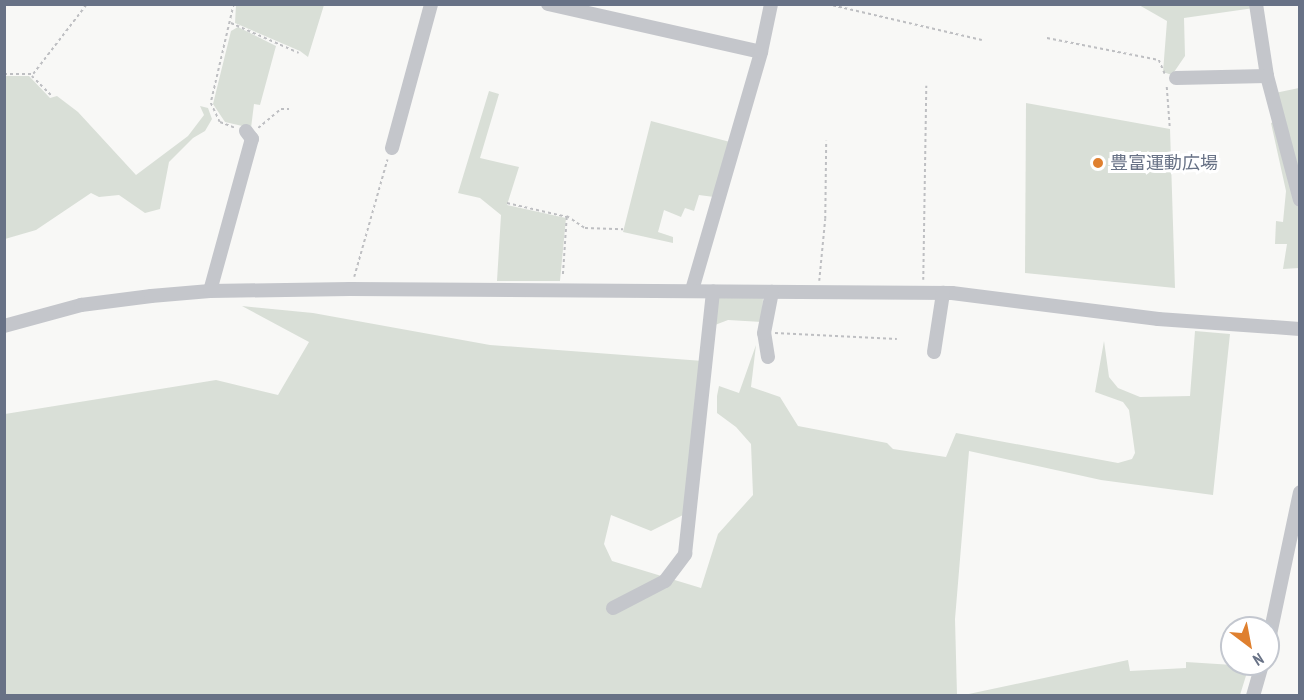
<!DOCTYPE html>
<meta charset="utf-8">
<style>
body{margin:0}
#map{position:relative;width:1304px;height:700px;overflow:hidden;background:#f8f8f6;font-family:"PT Sans Narrow","Noto Sans JP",sans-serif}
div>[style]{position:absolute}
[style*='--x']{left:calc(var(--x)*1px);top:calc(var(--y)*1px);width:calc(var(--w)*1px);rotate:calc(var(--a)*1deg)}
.green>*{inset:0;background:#d9dfd7}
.path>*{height:1.5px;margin-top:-0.75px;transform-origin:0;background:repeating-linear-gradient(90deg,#bebfc2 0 3px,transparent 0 6px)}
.minor>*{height:14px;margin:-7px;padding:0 7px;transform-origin:7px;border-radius:7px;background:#c4c6cb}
.dots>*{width:16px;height:16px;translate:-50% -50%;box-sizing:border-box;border:3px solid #fff;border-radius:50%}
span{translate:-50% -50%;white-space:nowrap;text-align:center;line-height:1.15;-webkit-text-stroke:6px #fff;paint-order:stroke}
.poi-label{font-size:18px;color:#687286}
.left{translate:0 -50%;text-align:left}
.frame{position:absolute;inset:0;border:6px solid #687286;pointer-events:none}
.north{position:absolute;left:1220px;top:616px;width:60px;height:60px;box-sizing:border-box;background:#fff;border:2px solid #c3c7cf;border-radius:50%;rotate:148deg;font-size:16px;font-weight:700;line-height:24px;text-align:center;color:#687286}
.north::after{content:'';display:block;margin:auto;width:21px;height:27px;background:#df802f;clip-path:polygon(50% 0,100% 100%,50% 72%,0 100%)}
</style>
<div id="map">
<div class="green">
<i style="clip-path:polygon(1253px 4px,1254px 8px,1184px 18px,1185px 56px,1172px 75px,1163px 72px,1167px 21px,1139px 5px)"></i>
<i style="clip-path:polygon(236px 5px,324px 5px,308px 57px,300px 51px,235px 23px)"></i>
<i style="clip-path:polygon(238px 27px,276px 46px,260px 105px,254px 104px,251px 128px,225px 122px,213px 104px,231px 31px)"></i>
<i style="clip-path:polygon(5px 76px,29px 76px,50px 98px,57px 96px,78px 112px,136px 175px,188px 136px,204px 115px,200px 106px,208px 108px,212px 119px,205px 131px,193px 138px,169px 162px,160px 209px,145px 213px,119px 195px,99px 197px,91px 193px,36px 230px,5px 239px)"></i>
<i style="clip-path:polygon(1299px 88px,1299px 187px,1275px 93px)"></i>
<i style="clip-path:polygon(489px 91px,499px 94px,480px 158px,519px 167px,507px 205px,566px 218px,560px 281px,497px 281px,501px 215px,480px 198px,458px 193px)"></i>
<i style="clip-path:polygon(1026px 103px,1170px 129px,1175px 288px,1025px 273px)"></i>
<i style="clip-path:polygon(651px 121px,730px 142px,714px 197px,699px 195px,694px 211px,685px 208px,681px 217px,664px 210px,658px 232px,673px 237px,673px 243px,623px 232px)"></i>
<i style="clip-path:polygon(1276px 121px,1299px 211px,1299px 268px,1283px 269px,1287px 244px,1275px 244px,1276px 221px,1283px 222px,1286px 191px,1271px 123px)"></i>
<i style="clip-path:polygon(714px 298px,763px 298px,762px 322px,728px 320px,715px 325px)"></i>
<i style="clip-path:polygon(242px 306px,313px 313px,490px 345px,703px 361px,687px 513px,651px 531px,611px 515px,604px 544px,612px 561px,701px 588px,718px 534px,753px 495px,751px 444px,736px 427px,717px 413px,717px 396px,719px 386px,739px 393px,756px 345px,751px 387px,780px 397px,798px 426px,887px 443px,893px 449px,946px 457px,956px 433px,1118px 463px,1132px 459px,1135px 453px,1129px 410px,1123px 402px,1095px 392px,1104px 341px,1109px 377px,1118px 388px,1140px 397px,1190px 396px,1195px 331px,1230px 334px,1213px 495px,1101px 480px,969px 451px,955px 619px,957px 695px,5px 696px,5px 414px,216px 380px,278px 395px,309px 342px)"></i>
<i style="clip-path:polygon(1128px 660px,1130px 671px,1186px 668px,1186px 662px,1249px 666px,1240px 695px,964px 695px)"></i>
</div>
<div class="path">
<i style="--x:234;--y:4;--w:102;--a:103.1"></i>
<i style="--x:211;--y:103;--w:21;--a:65"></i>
<i style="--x:220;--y:122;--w:17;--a:21"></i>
<i style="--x:827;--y:4;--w:159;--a:13.1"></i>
<i style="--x:231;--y:23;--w:74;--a:23.8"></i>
<i style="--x:1047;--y:38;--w:114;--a:11.1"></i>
<i style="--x:1159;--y:60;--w:15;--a:67"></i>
<i style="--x:4;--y:74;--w:29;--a:0"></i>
<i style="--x:33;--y:74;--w:88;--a:-52.4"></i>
<i style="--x:32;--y:76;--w:28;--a:45"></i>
<i style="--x:1167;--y:87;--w:41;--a:85.8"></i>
<i style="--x:258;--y:128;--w:30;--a:-40"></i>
<i style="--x:281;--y:109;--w:8;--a:0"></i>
<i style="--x:507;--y:203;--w:62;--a:13.1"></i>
<i style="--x:567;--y:217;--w:60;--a:93.8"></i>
<i style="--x:567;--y:216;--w:22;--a:34"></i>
<i style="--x:585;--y:228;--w:38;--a:2"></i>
<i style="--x:354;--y:277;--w:122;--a:-74.2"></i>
<i style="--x:923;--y:280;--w:194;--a:-89.1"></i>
<i style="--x:819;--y:281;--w:62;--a:-84.5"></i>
<i style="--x:825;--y:219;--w:78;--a:-89.3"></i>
<i style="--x:775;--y:333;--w:122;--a:2.8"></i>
</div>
<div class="minor">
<i style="--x:548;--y:4;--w:218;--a:12.7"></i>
<i style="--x:1256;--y:4;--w:73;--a:81.3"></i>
<i style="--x:1267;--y:76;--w:128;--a:75.1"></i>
<i style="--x:1176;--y:78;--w:91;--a:-1.3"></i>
<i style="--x:392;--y:148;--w:149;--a:-74.8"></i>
<i style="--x:692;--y:290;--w:248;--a:-73.8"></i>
<i style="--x:761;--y:52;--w:49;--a:-78.2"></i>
<i style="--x:210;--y:291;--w:158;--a:-74.6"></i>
<i style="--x:252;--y:139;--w:10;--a:-127"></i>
<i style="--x:4;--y:326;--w:80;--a:-15.3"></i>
<i style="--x:81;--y:305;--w:71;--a:-7.3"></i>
<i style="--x:151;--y:296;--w:59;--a:-4.8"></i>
<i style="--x:210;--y:291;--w:140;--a:-0.8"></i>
<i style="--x:350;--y:289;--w:602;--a:0.38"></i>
<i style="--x:952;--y:293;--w:208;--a:7.2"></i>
<i style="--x:1158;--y:319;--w:142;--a:4"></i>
<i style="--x:934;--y:352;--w:60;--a:-81.3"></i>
<i style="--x:768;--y:357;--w:24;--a:-99"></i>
<i style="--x:764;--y:333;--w:42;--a:-79"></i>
<i style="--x:613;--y:608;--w:59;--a:-27.4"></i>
<i style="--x:665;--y:581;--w:34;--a:-53"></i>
<i style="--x:685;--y:554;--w:264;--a:-83.9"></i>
<i style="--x:1268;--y:644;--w:155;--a:-78.1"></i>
<i style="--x:1253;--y:696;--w:33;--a:-74"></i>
</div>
<div class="dots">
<i style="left:1098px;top:163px;background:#df802f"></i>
</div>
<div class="poi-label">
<span class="left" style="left:1110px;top:163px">豊富運動広場</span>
</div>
<div class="frame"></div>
<div class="north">N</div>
</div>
